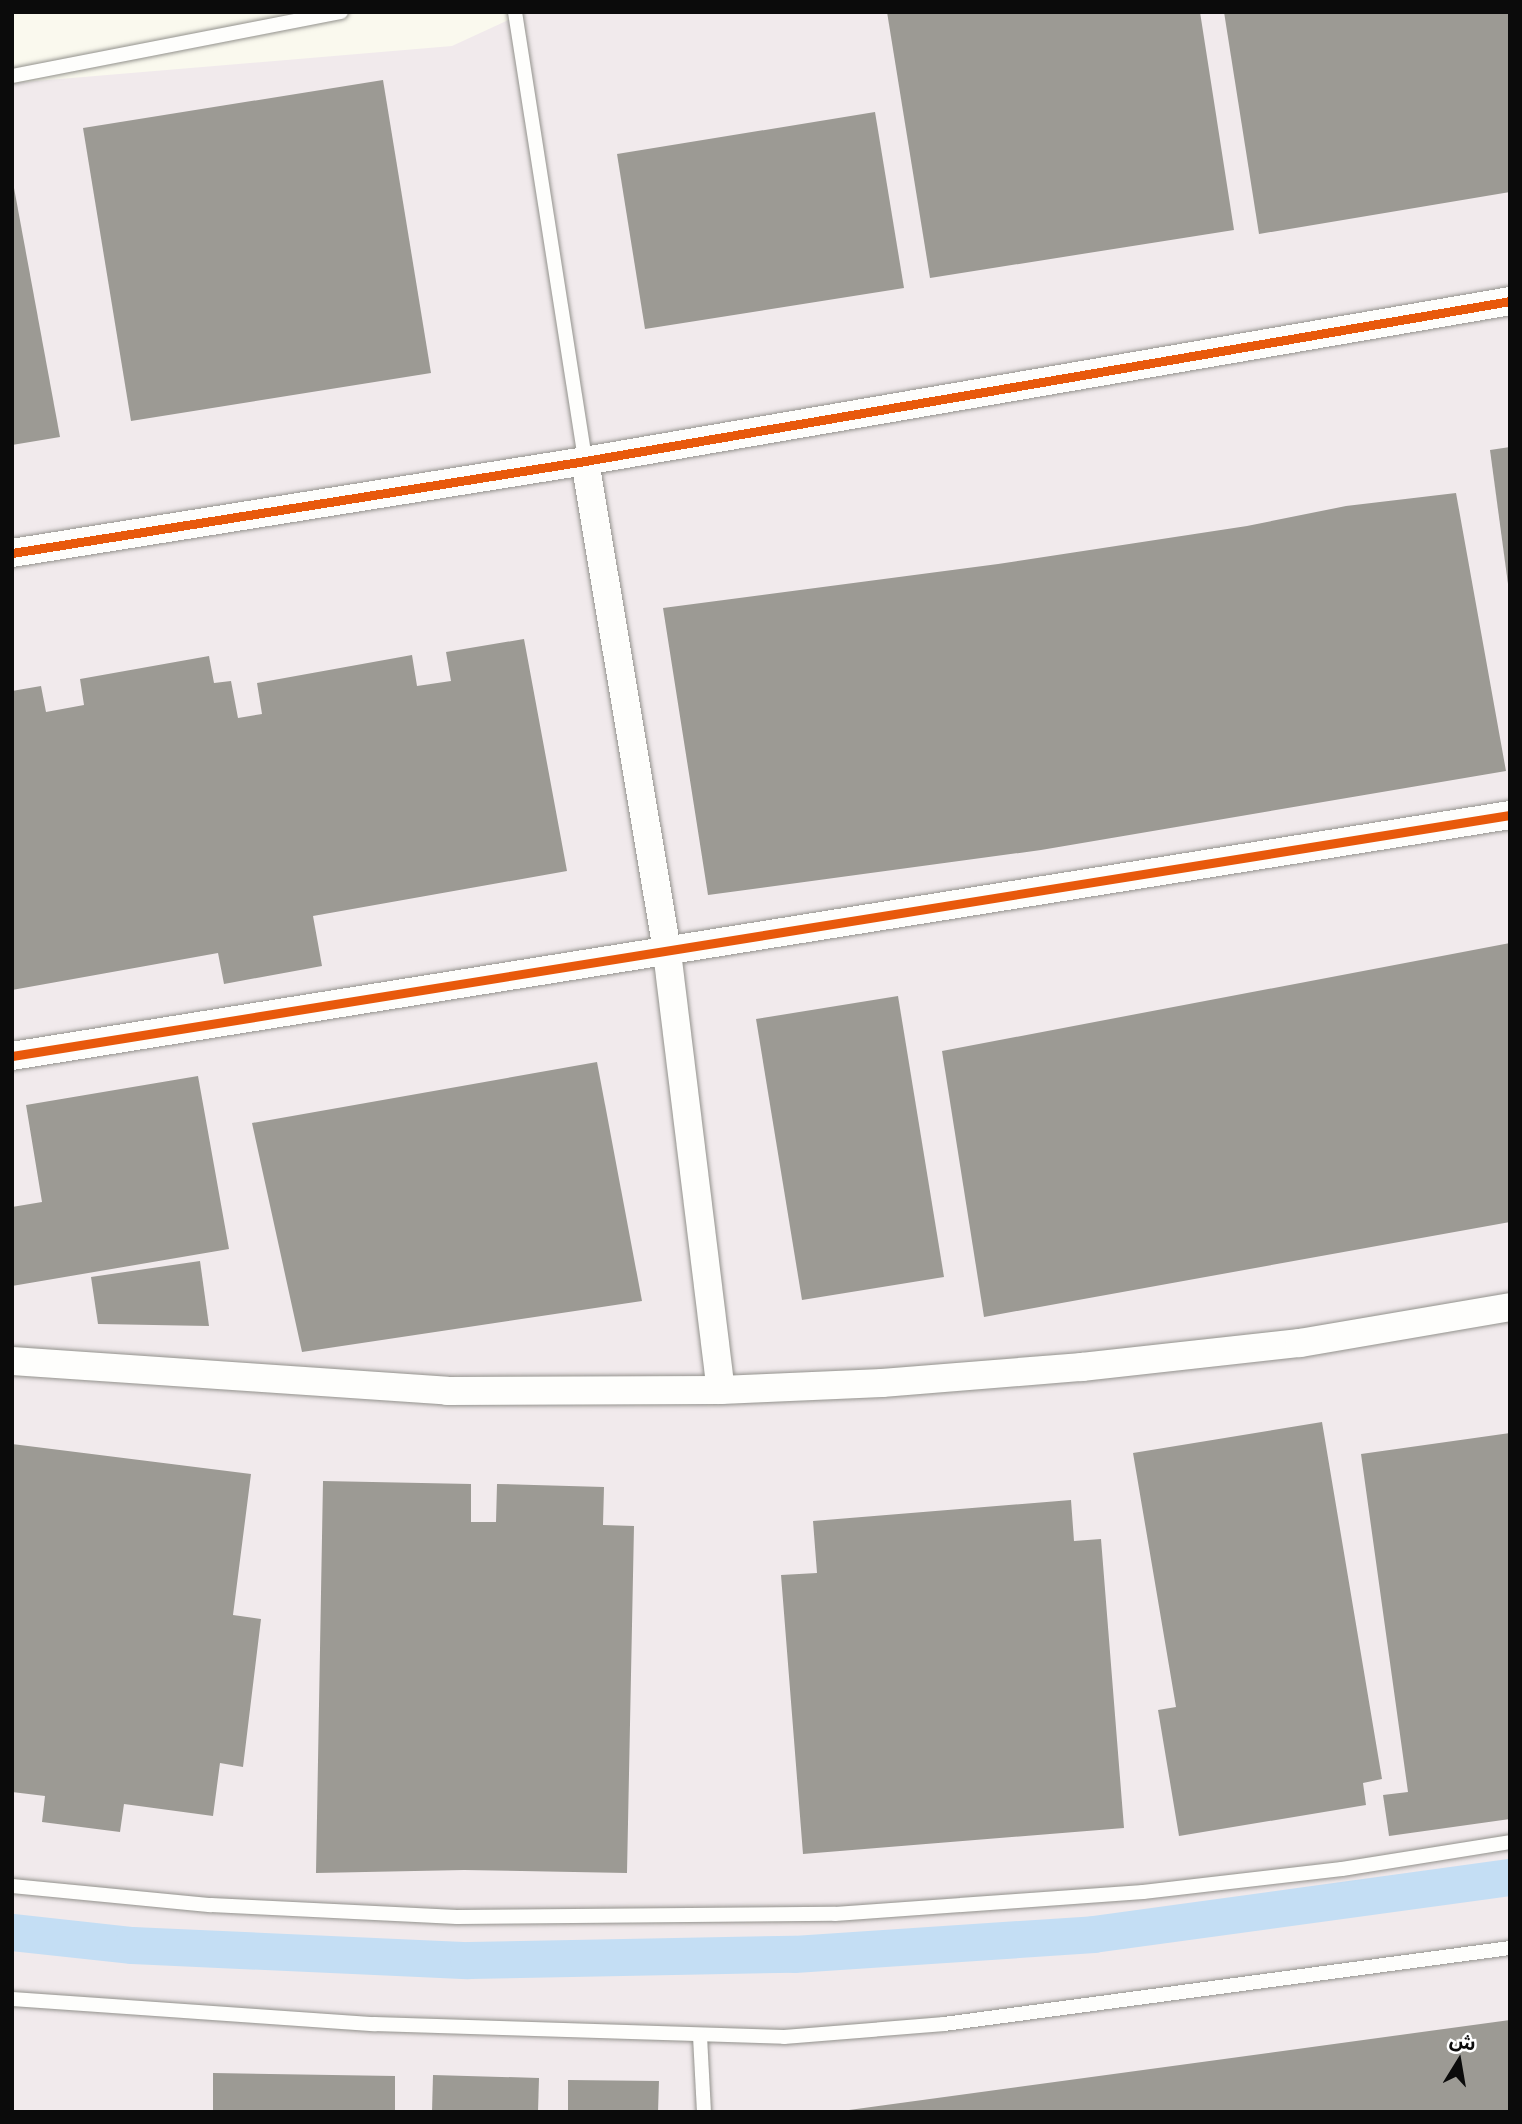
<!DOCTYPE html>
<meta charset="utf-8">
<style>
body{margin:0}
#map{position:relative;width:1522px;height:2124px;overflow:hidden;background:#faf9ee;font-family:Literata,"Noto Sans Arabic",serif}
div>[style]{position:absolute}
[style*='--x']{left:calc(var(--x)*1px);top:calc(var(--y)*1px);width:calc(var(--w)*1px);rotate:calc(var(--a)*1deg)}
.industrial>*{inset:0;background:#f1eaec}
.canal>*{height:37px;margin:-18.5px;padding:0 18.5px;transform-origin:18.5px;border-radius:18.5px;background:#c4def4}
.building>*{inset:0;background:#9c9a94}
.roads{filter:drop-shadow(0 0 2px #93928d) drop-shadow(0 0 2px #93928d)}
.service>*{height:14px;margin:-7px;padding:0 7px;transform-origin:7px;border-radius:7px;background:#fefefc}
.minor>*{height:28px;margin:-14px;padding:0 14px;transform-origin:14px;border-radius:14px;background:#fefefc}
.cycleway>*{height:9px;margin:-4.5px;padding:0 4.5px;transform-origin:4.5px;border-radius:4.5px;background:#e8590c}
span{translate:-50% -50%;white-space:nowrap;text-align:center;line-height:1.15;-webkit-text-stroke:7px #fff;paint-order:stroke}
.frame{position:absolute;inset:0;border:14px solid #0b0b0b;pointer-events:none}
.north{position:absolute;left:1424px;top:2026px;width:70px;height:70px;-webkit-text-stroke:5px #fff;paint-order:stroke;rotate:11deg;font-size:19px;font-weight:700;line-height:28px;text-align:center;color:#0b0b0b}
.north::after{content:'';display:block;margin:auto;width:24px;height:32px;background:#0b0b0b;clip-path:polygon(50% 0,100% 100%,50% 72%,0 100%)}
</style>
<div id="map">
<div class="industrial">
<i style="clip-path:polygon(526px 12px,1510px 12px,1510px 2112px,12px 2112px,12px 83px,452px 46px)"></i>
</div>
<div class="canal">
<i style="--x:12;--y:1932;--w:121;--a:6.2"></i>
<i style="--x:132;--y:1945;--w:336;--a:2.6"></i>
<i style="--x:468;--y:1960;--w:326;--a:-1.1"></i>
<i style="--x:794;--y:1954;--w:300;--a:-3.8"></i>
<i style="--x:1093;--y:1934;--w:421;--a:-7.8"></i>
</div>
<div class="building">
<i style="clip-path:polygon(887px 12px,1200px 12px,1234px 230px,930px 278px)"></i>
<i style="clip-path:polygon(1224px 12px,1510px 12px,1510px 192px,1259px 234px)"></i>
<i style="clip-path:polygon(383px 80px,431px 373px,131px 421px,83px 128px)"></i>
<i style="clip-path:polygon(875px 112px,904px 288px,645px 329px,617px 154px)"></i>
<i style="clip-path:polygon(12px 177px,60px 437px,12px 445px)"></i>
<i style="clip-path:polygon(1510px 447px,1510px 584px,1508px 584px,1490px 450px)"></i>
<i style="clip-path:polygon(1456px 493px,1506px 771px,1041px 850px,708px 895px,663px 608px,998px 564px,1247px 526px,1346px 506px)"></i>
<i style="clip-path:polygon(524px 639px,567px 871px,313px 916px,322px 966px,224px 984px,218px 953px,12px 990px,12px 691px,41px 686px,46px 712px,84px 705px,80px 679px,209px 656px,214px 683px,231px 681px,238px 718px,262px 714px,257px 683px,412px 655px,417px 686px,451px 681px,446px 652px)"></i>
<i style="clip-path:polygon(1510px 943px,1510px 1222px,984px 1317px,942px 1051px)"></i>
<i style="clip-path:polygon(898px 996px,944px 1277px,802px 1300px,756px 1019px)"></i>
<i style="clip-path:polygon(597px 1062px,642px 1301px,302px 1352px,252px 1123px)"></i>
<i style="clip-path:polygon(198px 1076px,229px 1249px,12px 1286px,12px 1207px,42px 1202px,26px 1105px)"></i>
<i style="clip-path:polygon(200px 1261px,209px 1326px,98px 1324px,91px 1277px)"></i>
<i style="clip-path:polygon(1322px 1422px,1382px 1779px,1363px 1783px,1366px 1805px,1179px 1836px,1158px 1710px,1176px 1707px,1133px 1453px)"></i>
<i style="clip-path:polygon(1510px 1433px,1510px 1819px,1389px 1836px,1383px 1795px,1408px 1792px,1361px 1454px)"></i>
<i style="clip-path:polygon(12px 1444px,251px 1474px,233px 1615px,261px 1619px,243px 1767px,220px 1763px,213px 1816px,124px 1804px,120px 1832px,42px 1822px,45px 1796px,12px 1792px)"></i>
<i style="clip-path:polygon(323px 1481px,471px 1484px,471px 1522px,496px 1522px,497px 1484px,604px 1487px,603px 1525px,634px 1526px,627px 1873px,464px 1870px,316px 1873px)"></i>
<i style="clip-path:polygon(1071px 1500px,1074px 1541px,1101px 1539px,1124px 1828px,803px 1854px,781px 1575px,817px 1573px,813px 1521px)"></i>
<i style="clip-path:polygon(1510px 2020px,1510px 2112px,849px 2112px,849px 2110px)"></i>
<i style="clip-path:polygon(213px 2073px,395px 2076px,395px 2112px,213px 2112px)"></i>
<i style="clip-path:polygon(433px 2075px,539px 2078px,538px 2112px,432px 2112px)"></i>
<i style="clip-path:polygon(568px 2080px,659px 2081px,658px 2112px,568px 2112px)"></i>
</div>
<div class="roads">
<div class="service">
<i style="--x:515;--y:12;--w:454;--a:81.1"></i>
<i style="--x:12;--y:76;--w:335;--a:-11"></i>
<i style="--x:12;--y:1886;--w:200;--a:5.5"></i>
<i style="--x:211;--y:1905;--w:246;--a:2.8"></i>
<i style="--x:457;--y:1917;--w:378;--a:-0.5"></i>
<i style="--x:835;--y:1914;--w:309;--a:-4.1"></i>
<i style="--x:1143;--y:1892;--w:200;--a:-6.6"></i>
<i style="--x:1342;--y:1869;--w:170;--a:-9.1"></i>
<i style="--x:12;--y:1999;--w:363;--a:4"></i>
<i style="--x:374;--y:2024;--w:410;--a:1.8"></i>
<i style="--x:784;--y:2037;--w:161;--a:-4.6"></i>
<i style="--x:944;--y:2024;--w:571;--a:-7.65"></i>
<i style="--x:700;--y:2036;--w:76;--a:87"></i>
</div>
<div class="minor">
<i style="--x:585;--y:461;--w:498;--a:80.5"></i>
<i style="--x:667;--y:952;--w:441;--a:83"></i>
<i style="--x:12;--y:553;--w:580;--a:-9.12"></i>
<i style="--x:585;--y:461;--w:939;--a:-9.81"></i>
<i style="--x:12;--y:1056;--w:1517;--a:-9.14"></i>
<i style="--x:12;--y:1361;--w:436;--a:3.9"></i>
<i style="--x:447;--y:1391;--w:274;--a:-0.2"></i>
<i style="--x:721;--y:1390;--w:161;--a:-2.5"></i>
<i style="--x:882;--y:1383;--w:201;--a:-4.6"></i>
<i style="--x:1082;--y:1367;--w:219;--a:-6.3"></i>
<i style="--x:1300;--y:1343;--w:213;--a:-9.7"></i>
</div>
</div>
<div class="cycleway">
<i style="--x:12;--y:553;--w:580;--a:-9.12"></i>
<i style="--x:585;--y:461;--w:939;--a:-9.81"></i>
<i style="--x:12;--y:1056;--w:1517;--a:-9.14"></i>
</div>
<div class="frame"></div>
<div class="north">ش</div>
</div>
